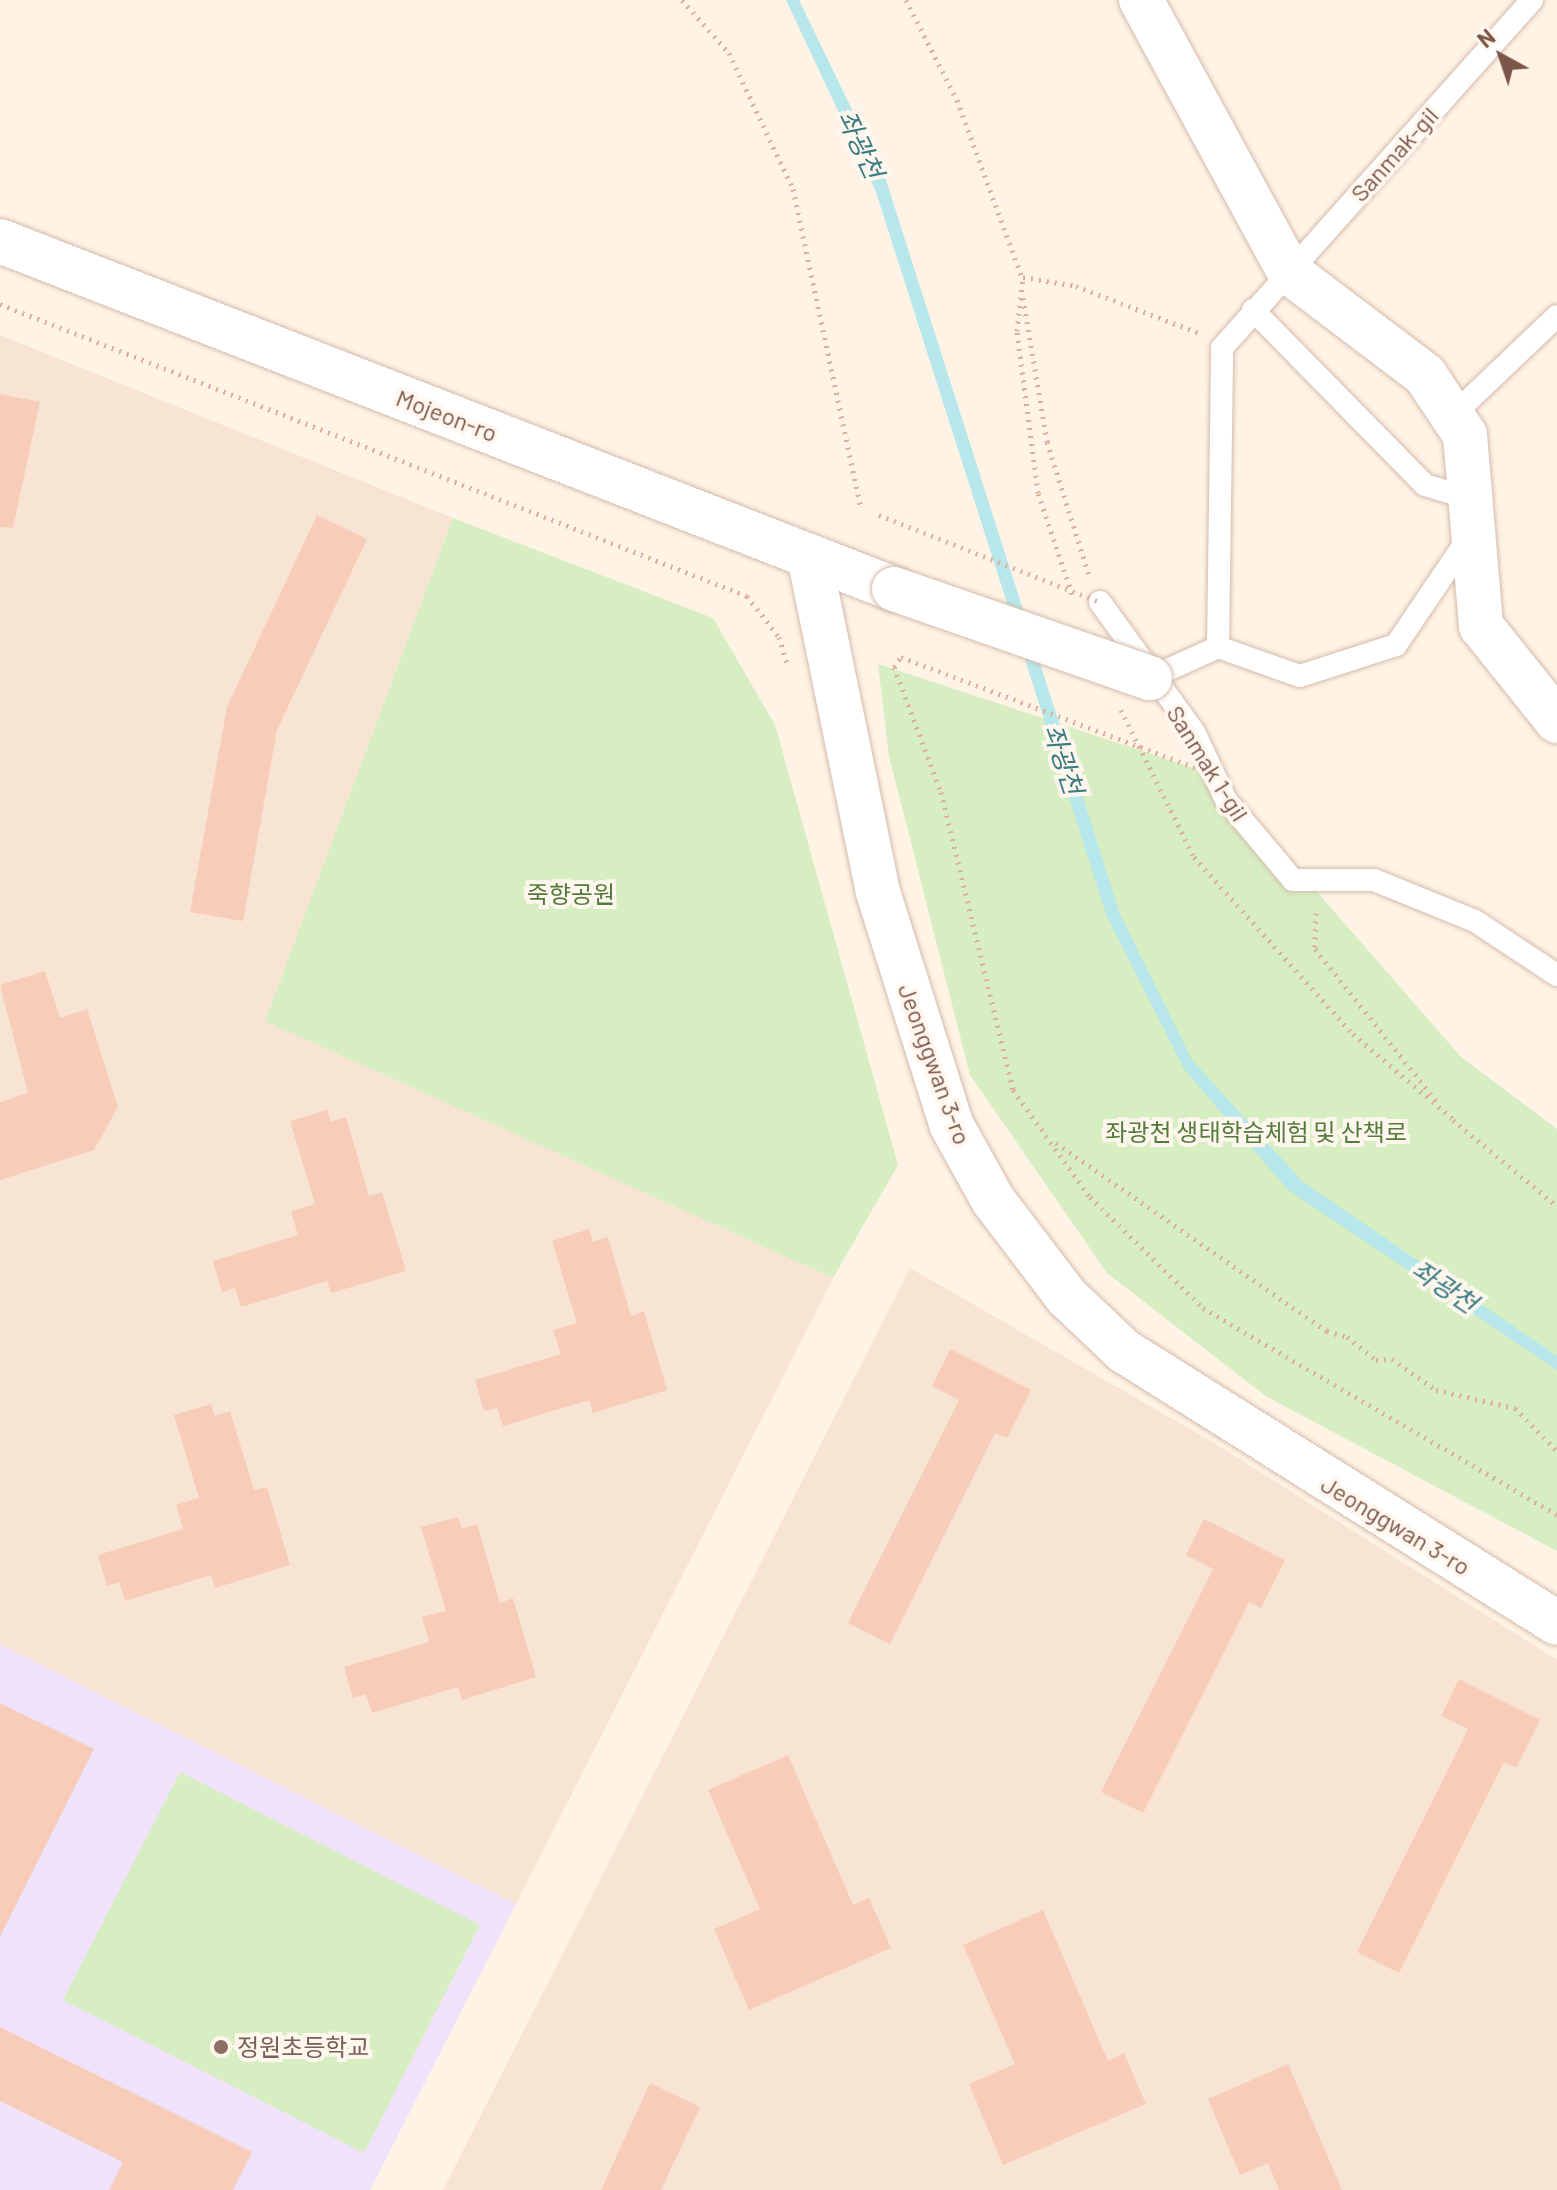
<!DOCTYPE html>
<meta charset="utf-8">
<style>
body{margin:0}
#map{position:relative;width:1557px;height:2190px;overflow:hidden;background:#fef3e5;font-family:Barlow,"Noto Sans KR",sans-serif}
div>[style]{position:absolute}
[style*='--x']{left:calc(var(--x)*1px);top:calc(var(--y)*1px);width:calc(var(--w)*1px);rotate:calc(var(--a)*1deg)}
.residential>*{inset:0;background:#f7e4d3}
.education>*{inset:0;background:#f0e2fb}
.green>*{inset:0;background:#d7eec2}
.water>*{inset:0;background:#b7e7ea}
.building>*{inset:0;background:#f7cdba}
.path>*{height:5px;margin-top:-2.5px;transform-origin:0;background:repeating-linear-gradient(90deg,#dcb09d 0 2px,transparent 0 8px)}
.roads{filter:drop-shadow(0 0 2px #d4bbac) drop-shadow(0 0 2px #d4bbac)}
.service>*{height:22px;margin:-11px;padding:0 11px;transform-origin:11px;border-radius:11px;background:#fff}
.minor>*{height:44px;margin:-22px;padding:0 22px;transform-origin:22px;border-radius:22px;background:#fff}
.path-bridge>*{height:5px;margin-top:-2.5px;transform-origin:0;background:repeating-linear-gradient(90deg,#dcb09d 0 2px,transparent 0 8px)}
.bridges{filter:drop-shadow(0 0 2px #d4bbac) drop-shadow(0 0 2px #d4bbac)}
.minor-bridge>*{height:44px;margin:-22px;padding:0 22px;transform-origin:22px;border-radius:22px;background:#fff}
.dots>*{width:22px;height:22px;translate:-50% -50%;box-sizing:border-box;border:4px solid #fff7ee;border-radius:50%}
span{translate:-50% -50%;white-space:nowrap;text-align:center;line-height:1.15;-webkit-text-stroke:8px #fff7ee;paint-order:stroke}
.street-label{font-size:24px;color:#7b5547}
.park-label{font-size:24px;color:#537b3c}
.education-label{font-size:24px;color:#785e54}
.left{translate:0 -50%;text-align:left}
.water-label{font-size:26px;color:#397b82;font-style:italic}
.north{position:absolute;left:1461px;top:16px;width:80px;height:80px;-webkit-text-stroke:6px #fff7ee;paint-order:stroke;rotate:320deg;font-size:22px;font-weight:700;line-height:32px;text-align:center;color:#7b5547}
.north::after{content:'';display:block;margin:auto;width:28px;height:36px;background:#7b5547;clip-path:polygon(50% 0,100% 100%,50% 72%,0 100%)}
</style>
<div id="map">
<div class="residential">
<i style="clip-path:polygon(0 335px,453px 518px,265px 1021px,833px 1278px,516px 1904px,0 1644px)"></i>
<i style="clip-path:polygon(910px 1268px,1216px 1444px,1557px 1660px,1557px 2190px,443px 2190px)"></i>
</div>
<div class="education">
<i style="clip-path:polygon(0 1644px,516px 1904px,370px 2190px,0 2190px)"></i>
</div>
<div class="green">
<i style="clip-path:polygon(453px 518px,713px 618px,775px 725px,898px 1165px,833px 1278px,265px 1021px)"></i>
<i style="clip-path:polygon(878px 664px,1215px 775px,1461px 1057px,1557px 1129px,1557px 1551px,1267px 1397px,1107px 1273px,970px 1075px,889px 756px)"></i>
<i style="clip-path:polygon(180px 1772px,480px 1925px,364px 2153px,63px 2000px)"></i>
</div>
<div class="water">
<i style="clip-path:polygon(786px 0,799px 0,886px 180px,1120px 914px,1192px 1060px,1302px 1181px,1557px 1356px,1557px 1370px,1288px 1190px,1184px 1069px,1107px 917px,876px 192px)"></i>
</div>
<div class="building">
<i style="clip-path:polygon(0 394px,40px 402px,13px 528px,0 527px)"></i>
<i style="clip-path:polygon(317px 515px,367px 539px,277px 730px,243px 921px,190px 912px,227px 707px)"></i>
<i style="clip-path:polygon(45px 971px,60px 1018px,87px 1009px,118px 1107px,94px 1150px,0 1180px,0 1102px,28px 1093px,0 985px)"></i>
<i style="clip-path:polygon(327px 1110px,331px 1122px,346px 1117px,369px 1196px,382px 1192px,406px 1271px,331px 1293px,327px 1281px,241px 1307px,235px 1288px,222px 1292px,213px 1261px,298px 1235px,291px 1211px,315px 1204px,290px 1121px)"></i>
<i style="clip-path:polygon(589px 1229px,593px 1242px,608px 1237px,631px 1316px,644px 1311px,667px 1390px,593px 1413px,589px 1400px,503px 1426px,497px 1408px,484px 1411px,475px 1380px,561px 1354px,553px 1330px,577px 1323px,552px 1241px)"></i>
<i style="clip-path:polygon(950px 1349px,1031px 1390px,1007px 1438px,995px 1433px,890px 1644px,848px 1623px,959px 1400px,932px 1386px)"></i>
<i style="clip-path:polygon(211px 1404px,215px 1416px,230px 1411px,254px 1490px,267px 1487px,290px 1565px,215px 1588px,211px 1575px,125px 1601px,119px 1582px,107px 1586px,98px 1555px,183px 1529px,176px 1505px,199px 1498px,174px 1415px)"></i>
<i style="clip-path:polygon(458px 1517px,462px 1529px,477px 1524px,500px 1603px,513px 1598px,536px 1677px,462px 1700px,458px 1687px,372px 1713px,366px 1694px,353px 1698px,344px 1667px,429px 1642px,422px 1617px,446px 1611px,421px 1527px)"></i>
<i style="clip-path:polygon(1204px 1519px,1285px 1560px,1261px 1608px,1249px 1602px,1143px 1813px,1101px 1792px,1213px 1569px,1186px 1555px)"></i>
<i style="clip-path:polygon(1459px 1679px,1540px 1720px,1516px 1768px,1504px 1762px,1399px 1973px,1357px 1952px,1468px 1729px,1441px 1716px)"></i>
<i style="clip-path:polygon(0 1703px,94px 1749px,0 1937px)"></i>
<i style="clip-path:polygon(788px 1755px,853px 1905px,869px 1898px,891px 1948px,749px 2010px,714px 1929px,760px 1909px,708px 1790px)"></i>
<i style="clip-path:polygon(1043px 1910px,1108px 2061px,1124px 2053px,1146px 2104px,1003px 2165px,969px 2084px,1015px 2064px,963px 1945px)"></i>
<i style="clip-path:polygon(0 2027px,252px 2152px,233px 2190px,109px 2190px,123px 2162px,0 2101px)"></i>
<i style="clip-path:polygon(1288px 2064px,1342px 2190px,1279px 2190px,1268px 2163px,1240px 2175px,1208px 2099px)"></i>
<i style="clip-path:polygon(650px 2083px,700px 2107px,661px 2190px,601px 2190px)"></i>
</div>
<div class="path">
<i style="--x:682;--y:0;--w:71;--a:48.4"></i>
<i style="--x:729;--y:53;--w:150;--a:64.8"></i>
<i style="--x:793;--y:189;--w:326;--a:78"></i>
<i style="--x:906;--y:0;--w:112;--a:63"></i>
<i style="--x:957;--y:100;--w:192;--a:69.9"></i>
<i style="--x:1023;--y:298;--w:146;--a:80.5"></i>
<i style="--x:1047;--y:442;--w:139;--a:72.5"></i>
<i style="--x:0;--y:304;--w:802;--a:21.35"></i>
<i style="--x:747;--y:596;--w:52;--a:52"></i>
<i style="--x:779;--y:637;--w:31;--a:73"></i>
<i style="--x:1072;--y:594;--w:107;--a:-108.6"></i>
<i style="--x:1038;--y:493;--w:163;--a:-97.4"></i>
<i style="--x:1017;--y:331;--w:54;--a:-83.7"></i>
<i style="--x:1023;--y:277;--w:54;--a:9.6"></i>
<i style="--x:1076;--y:286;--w:132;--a:20.9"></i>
<i style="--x:894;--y:667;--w:134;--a:69.4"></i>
<i style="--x:941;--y:792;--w:307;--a:76.4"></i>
<i style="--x:1013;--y:1090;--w:132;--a:54.3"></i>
<i style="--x:1090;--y:1197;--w:158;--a:44.5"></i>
<i style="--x:1203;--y:1308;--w:410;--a:30.3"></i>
<i style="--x:1121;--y:710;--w:164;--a:63.6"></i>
<i style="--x:1194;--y:857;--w:238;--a:48.1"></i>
<i style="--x:1353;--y:1034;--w:133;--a:40.4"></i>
<i style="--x:1316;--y:913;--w:36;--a:92"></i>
<i style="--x:1315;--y:949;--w:197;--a:51.4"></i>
<i style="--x:1453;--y:1120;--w:135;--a:39.6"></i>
<i style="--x:1056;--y:1143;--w:330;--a:34.8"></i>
<i style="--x:1327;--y:1331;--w:21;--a:17"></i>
<i style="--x:1347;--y:1337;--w:37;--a:38"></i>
<i style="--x:1376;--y:1360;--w:16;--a:-4"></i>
<i style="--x:1392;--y:1359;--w:54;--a:35.2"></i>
<i style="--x:1436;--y:1390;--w:81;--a:12.8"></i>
<i style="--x:1515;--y:1408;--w:60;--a:45.7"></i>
</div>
<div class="roads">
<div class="service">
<i style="--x:1253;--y:310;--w:245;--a:45.5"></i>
<i style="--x:1425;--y:485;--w:49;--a:16.6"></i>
<i style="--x:1452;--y:416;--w:145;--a:-43.6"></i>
<i style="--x:1100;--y:602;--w:160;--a:54.1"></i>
<i style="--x:1194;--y:732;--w:75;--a:64.8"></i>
<i style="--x:1226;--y:800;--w:104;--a:50.1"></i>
<i style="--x:1293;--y:880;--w:81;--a:0"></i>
<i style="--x:1374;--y:880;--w:109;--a:22.1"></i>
<i style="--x:1475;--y:921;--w:98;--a:33.4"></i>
<i style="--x:1218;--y:647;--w:87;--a:19.5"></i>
<i style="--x:1300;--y:676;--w:101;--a:-17.9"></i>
<i style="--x:1396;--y:645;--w:130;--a:-55.9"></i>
<i style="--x:1150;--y:678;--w:75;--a:-24.5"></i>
<i style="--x:1218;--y:647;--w:299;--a:-89.2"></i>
<i style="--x:1222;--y:348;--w:466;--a:-48.3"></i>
</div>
<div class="minor">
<i style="--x:1141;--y:0;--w:310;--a:61.4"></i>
<i style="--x:1289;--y:272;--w:171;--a:37.1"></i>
<i style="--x:1425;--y:375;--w:72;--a:56.3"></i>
<i style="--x:1465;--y:435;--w:192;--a:85.2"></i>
<i style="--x:1481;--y:626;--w:122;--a:51.3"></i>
<i style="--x:0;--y:241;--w:959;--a:21.27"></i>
<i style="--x:809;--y:556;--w:343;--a:78.4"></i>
<i style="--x:878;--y:892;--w:245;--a:72.5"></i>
<i style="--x:952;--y:1126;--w:85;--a:61"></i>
<i style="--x:993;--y:1200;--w:122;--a:52.7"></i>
<i style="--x:1067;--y:1297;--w:79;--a:43.5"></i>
<i style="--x:1124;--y:1351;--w:511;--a:32.14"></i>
</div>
</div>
<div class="path-bridge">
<i style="--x:879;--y:515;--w:238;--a:21.5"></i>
<i style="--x:894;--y:667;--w:12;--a:-55"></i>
<i style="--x:901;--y:657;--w:335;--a:20.6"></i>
</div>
<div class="bridges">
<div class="minor-bridge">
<i style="--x:894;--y:589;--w:271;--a:19.2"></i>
</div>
</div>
<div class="dots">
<i style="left:221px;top:2047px;background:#8d6e63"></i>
</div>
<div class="street-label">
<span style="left:1394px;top:154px;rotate:-48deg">Sanmak-gil</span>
<span style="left:447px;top:415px;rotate:21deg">Mojeon-ro</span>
<span style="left:1208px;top:763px;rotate:58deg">Sanmak 1-gil</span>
<span style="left:935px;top:1064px;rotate:70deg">Jeonggwan 3-ro</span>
<span style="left:1396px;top:1525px;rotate:31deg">Jeonggwan 3-ro</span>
</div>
<div class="park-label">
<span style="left:571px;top:894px">죽향공원</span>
<span style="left:1256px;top:1132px">좌광천 생태학습체험 및 산책로</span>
</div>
<div class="education-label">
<span class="left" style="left:237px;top:2047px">정원초등학교</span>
</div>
<div class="water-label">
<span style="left:861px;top:144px;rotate:65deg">좌광천</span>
<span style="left:1064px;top:759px;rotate:72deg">좌광천</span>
<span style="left:1445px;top:1286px;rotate:34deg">좌광천</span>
</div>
<div class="north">N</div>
</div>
